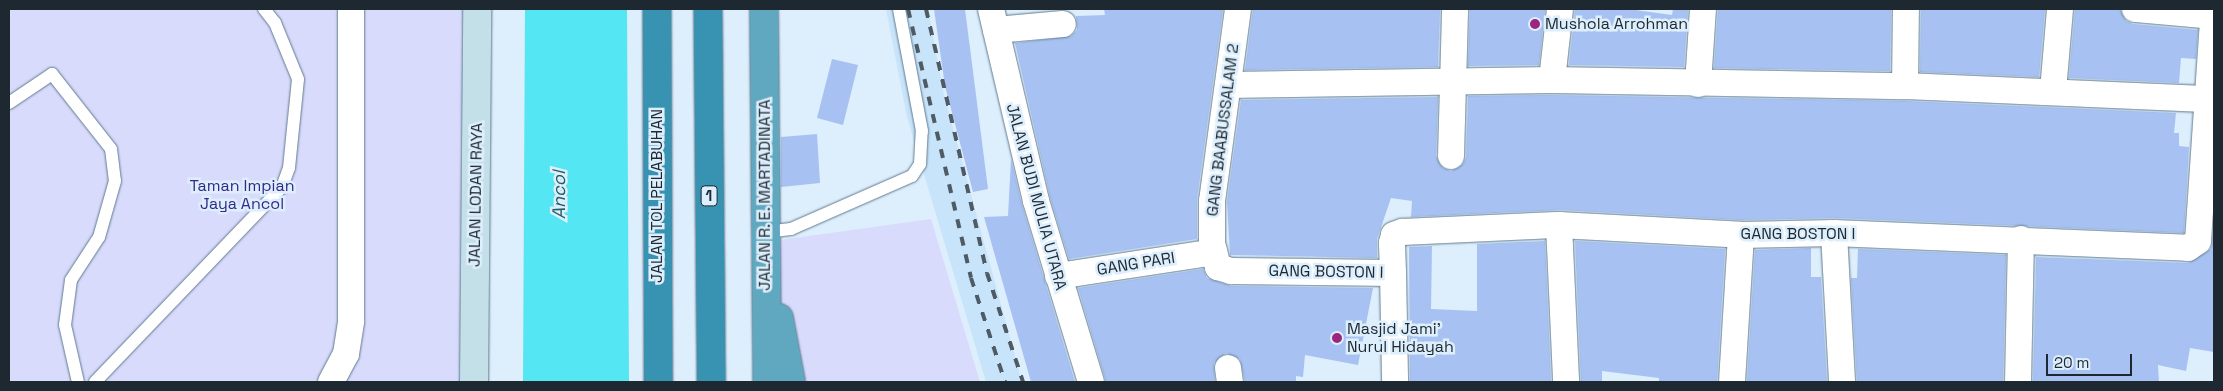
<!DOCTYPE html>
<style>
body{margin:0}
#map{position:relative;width:2223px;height:391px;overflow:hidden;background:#ddeefc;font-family:"Space Grotesk",sans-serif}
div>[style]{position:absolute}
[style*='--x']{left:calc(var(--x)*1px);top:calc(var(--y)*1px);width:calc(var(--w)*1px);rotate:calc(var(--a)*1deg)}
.built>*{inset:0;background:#c8e4fa}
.green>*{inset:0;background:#d8dbfc}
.water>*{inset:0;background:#54e6f3}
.building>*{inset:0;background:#a7c2f2}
.roads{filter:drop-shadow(0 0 1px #607a8f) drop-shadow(0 0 1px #607a8f)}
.service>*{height:12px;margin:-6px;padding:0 6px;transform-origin:6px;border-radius:6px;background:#fff}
.minor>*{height:26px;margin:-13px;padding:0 13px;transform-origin:13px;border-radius:13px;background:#fff}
.secondary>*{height:28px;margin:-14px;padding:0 14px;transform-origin:14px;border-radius:14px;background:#c3dfe8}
.trunk>*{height:28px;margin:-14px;padding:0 14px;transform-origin:14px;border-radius:14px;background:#5fa8c0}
.motorway>*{height:28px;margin:-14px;padding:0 14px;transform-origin:14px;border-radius:14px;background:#3793b1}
.rail>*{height:4px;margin-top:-2px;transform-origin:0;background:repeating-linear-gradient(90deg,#4e5b65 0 9px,transparent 0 18px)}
.dots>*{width:14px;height:14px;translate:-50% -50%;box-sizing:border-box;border:2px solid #ddeefc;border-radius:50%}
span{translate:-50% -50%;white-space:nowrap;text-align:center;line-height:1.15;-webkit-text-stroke:5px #ddeefc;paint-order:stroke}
.shield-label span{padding:1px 4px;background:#ddeefc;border:1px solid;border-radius:4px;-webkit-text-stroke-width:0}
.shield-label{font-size:15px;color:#1d2831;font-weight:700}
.poi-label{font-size:16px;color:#1d2831}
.left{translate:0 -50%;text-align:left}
.street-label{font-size:16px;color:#1d2831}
.park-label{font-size:16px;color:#34298a}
.water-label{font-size:18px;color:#225e63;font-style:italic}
.frame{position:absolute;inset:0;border:10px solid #1d2831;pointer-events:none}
.scale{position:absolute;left:2046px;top:354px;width:86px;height:22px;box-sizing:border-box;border:2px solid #1d2831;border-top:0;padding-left:6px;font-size:15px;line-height:18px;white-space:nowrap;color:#1d2831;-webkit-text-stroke:4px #ddeefc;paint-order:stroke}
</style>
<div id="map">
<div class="built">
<i style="clip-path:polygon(886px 9px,928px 9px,944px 95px,1022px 382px,986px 382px,907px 117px)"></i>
</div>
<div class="green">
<i style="clip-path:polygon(9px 9px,477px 9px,474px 382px,9px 382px)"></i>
<i style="clip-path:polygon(931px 219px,980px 382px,791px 382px,766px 242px)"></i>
</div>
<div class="water">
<i style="clip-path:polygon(525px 9px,627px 9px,629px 382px,523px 382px)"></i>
</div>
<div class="building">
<i style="clip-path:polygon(934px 9px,965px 9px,988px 189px,973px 192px,945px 86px)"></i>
<i style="clip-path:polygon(1104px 9px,1223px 9px,1197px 199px,1197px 239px,1069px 259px,1050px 197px,1015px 43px,1071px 36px,1077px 30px,1076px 16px,1105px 15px)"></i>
<i style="clip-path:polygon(1253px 9px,1440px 9px,1438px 67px,1245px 70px)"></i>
<i style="clip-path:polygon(1470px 9px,1545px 9px,1539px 65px,1468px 66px)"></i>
<i style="clip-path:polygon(1575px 9px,1628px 9px,1672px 15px,1673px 9px,1688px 9px,1684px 67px,1569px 65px)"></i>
<i style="clip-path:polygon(1718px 9px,1891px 9px,1890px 71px,1714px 68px)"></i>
<i style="clip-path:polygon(1921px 9px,2045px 9px,2039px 77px,1920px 72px)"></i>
<i style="clip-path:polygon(2075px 9px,2120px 9px,2126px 21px,2133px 24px,2198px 30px,2196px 59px,2181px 58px,2179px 83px,2069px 78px)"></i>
<i style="clip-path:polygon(832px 59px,858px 65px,843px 125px,817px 118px)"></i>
<i style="clip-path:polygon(1552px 95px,1905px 101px,2176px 113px,2174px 133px,2179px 133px,2179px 146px,2189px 147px,2184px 233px,1835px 218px,1741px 220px,1560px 210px,1411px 217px,1412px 201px,1391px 198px,1377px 239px,1377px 258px,1230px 255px,1227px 202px,1241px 100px,1438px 97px,1436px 156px,1443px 168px,1451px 171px,1463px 164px,1466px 157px,1468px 96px)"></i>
<i style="clip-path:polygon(817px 134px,820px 183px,781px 187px,781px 137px)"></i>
<i style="clip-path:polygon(1011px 159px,1022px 205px,1075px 382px,1031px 382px,984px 217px,1008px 216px)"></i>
<i style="clip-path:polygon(2214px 223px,2214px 352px,2190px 348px,2186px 371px,2158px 365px,2159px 382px,2033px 382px,2036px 257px,2188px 263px,2211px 249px)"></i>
<i style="clip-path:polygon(1545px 241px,1551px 382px,1410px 382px,1409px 247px,1432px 246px,1431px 309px,1477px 311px,1477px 244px)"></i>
<i style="clip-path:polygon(1575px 241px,1725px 249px,1717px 382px,1659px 382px,1659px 378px,1602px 371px,1602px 382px,1581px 382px)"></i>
<i style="clip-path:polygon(1811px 248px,1811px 277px,1821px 277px,1827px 382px,1747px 382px,1755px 250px)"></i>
<i style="clip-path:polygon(1858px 249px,2006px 255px,2003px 382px,1857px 382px,1851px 278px,1857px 278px)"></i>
<i style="clip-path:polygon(1203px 269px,1207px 278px,1231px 286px,1373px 288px,1358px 365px,1305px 355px,1303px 377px,1296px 376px,1296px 382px,1245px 382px,1240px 359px,1226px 353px,1214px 363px,1215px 382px,1106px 382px,1078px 288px)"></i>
</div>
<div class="roads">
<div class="service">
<i style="--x:9;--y:103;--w:52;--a:-34"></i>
<i style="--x:52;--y:74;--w:95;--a:51.8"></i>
<i style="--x:111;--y:149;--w:32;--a:83"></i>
<i style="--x:115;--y:181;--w:58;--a:105.9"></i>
<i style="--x:99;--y:237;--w:51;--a:123.1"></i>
<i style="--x:71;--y:280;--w:45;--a:97.6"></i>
<i style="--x:65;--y:325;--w:58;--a:77.2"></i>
<i style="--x:766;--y:232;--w:25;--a:-7"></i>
<i style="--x:791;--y:229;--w:132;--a:-23.7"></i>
<i style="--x:912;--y:176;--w:14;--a:-56"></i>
<i style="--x:920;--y:164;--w:33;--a:-87"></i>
<i style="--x:922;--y:131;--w:124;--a:-100.7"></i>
<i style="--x:95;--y:382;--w:270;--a:-46.2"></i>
<i style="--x:282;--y:187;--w:20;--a:-70"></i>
<i style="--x:289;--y:168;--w:89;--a:-84.2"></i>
<i style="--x:298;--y:79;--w:61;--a:-112.3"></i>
<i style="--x:275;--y:23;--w:18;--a:-128"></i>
</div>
<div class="minor">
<i style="--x:991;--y:9;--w:197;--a:76.8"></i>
<i style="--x:1036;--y:201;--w:189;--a:73.1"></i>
<i style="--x:1238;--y:9;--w:194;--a:97.7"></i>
<i style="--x:1212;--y:201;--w:42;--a:90"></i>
<i style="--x:1212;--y:243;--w:25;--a:76"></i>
<i style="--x:1218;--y:267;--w:14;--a:17"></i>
<i style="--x:1231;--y:271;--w:162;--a:0.7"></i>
<i style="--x:1393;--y:273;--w:30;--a:-92"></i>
<i style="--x:1392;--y:243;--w:8;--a:-76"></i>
<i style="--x:1394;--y:235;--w:9;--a:-21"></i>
<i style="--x:1402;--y:232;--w:157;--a:-2.6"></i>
<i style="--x:1559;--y:225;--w:182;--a:3.1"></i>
<i style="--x:1741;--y:235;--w:93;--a:-1.2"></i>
<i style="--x:1834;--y:233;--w:354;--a:2.4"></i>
<i style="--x:2188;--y:248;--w:12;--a:-35"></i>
<i style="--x:2198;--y:241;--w:233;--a:-86.1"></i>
<i style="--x:2135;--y:9;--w:78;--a:5.1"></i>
<i style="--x:996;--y:30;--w:67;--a:-5.1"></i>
<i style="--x:1552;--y:80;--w:71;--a:-83.6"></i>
<i style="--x:1698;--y:84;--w:75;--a:-86.2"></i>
<i style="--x:1228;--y:85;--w:324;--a:-0.9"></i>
<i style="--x:1552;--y:80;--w:353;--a:1"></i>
<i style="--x:1905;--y:86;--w:300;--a:2.5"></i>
<i style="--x:1905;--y:86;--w:77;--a:-89.3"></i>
<i style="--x:2053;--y:91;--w:82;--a:-85.1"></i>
<i style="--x:1451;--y:156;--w:147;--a:-88.4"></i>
<i style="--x:1559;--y:225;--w:157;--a:87.4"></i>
<i style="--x:1834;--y:233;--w:149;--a:86.9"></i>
<i style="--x:1393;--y:273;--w:109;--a:88.9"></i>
<i style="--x:1058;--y:276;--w:158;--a:-8.7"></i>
<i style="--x:1228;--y:368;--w:14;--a:82"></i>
<i style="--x:331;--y:382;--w:32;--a:-62"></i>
<i style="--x:346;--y:354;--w:33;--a:-81"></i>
<i style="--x:351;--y:321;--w:312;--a:-90"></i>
<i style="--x:1732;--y:382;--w:147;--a:-86.5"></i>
<i style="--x:2018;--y:382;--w:143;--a:-88.8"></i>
</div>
<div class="secondary">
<i style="--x:474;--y:382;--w:373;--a:-89.5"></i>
</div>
<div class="trunk">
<i style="--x:764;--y:9;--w:373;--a:89.5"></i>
<i style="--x:779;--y:318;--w:65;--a:79.4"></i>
</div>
<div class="motorway">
<i style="--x:657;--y:9;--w:373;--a:89.8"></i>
<i style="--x:708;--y:9;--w:373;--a:89.5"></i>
</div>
</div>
<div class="rail">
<i style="--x:908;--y:9;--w:276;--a:76.8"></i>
<i style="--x:971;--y:278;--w:109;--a:71.9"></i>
<i style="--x:926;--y:9;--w:271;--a:77"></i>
<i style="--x:987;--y:273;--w:115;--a:71.7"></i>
</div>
<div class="dots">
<i style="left:1535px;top:24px;background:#9b2681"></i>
<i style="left:1337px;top:338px;background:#9b2681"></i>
</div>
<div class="shield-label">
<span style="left:709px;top:196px">1</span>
</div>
<div class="poi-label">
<span class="left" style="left:1545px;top:24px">Mushola Arrohman</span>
<span class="left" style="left:1347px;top:338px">Masjid Jami'<br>Nurul Hidayah</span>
</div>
<div class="street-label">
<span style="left:1223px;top:130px;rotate:-83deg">GANG BAABUSSALAM 2</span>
<span style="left:476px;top:195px;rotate:-89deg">JALAN LODAN RAYA</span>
<span style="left:765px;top:195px;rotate:-90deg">JALAN R. E. MARTADINATA</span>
<span style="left:657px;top:196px;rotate:-90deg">JALAN TOL PELABUHAN</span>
<span style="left:1036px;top:197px;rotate:75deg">JALAN BUDI MULIA UTARA</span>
<span style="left:1798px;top:234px">GANG BOSTON I</span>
<span style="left:1136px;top:264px;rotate:-9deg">GANG PARI</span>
<span style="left:1326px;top:272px;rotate:1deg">GANG BOSTON I</span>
</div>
<div class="park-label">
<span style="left:242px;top:195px">Taman Impian<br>Jaya Ancol</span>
</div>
<div class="water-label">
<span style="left:559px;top:195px;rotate:-90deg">Ancol</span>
</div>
<div class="frame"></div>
<div class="scale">20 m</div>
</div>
